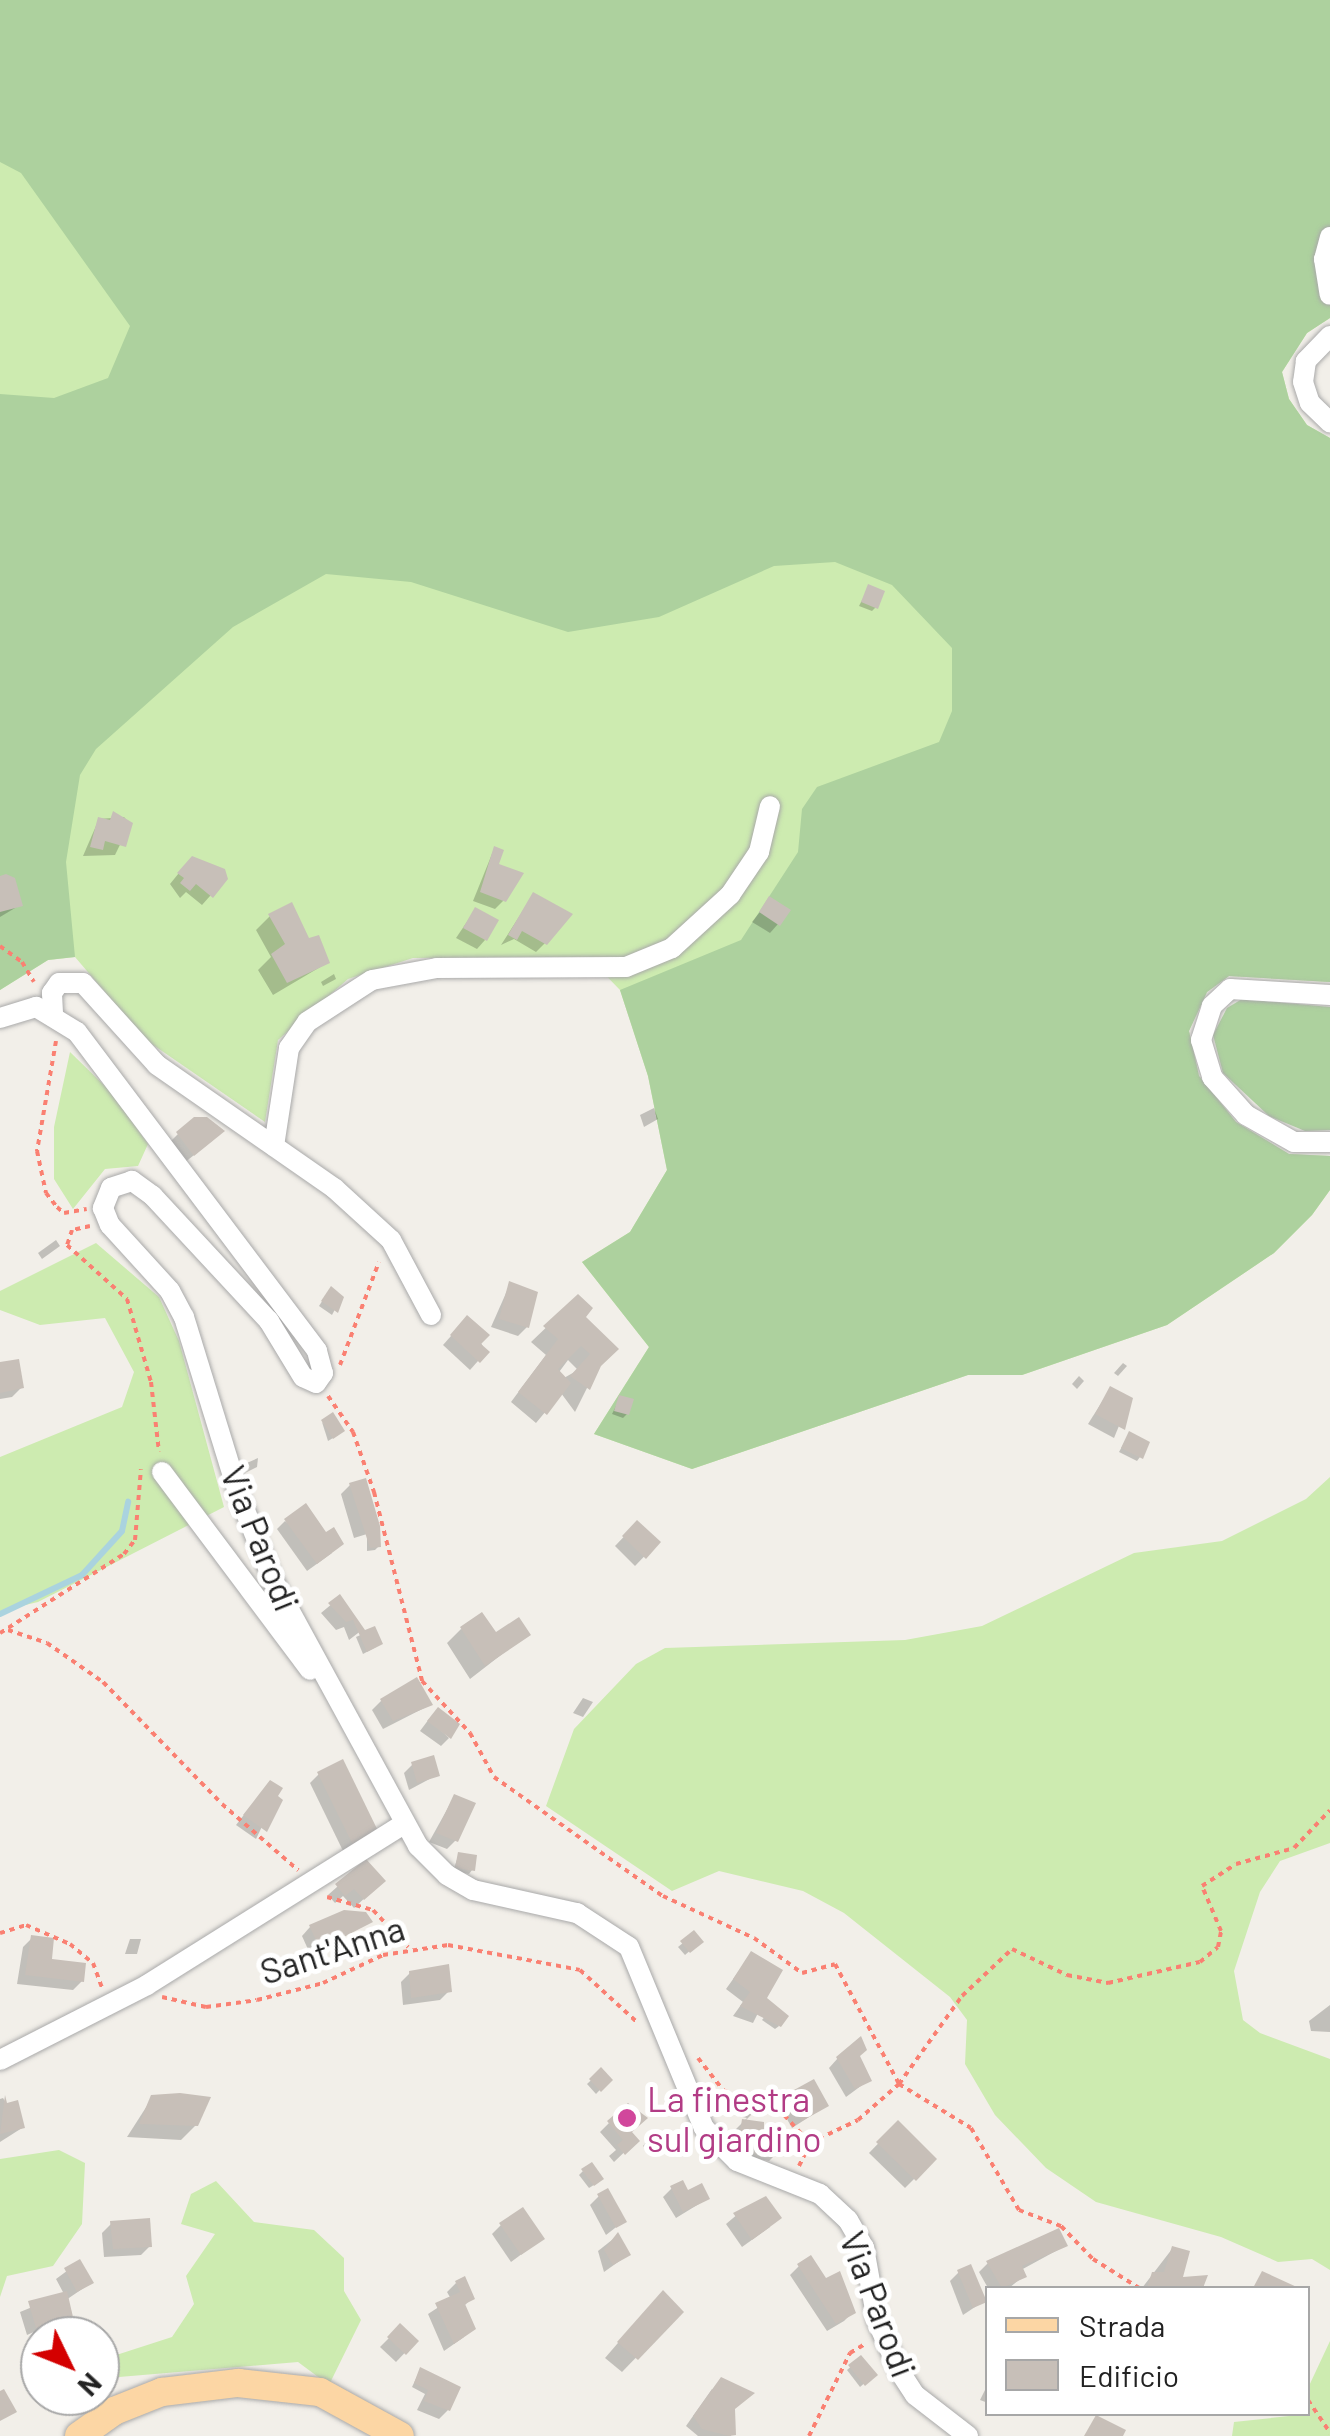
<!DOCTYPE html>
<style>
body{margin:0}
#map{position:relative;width:1330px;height:2436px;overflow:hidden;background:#f2efe9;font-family:Barlow,sans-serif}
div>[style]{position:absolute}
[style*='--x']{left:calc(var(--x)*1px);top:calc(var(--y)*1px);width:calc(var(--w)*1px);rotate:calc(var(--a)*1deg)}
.grass>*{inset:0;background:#cdebb0}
.forest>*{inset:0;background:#add19e}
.shadow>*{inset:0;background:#0003}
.stream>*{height:6px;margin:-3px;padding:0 3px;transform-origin:3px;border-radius:3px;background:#aad3df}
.building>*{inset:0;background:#c7bfb8}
.path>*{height:4px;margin-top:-2px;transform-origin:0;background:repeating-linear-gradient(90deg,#fa8072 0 5px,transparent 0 10px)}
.roads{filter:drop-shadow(0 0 2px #a9a9a9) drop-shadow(0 0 2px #a9a9a9)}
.minor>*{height:20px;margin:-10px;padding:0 10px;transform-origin:10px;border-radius:10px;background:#fff}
.major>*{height:28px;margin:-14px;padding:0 14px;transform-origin:14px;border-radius:14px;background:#fcd6a4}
.dots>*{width:28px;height:28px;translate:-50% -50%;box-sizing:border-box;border:5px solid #fff;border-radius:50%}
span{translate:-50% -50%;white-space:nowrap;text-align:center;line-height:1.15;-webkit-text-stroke:10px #fff;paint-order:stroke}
.street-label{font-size:35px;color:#222}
.hotel-label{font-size:35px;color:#b23c85}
.left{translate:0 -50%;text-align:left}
.legend{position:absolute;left:985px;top:2286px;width:325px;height:130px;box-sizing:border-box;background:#fff;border:2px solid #a7a7a7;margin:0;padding:12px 18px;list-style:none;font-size:30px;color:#222}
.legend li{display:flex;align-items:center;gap:20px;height:50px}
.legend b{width:50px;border:2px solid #a7a7a7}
.north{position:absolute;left:20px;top:2316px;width:100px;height:100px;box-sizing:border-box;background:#fff;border:2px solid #a7a7a7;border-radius:50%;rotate:133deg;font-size:28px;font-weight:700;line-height:40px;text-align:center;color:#222}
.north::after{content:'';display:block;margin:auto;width:35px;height:45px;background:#d40000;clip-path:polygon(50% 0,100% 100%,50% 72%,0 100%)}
</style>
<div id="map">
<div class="grass">
<i style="clip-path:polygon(0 0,1330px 0,1330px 318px,1307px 333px,1282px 372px,1289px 399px,1307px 425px,1330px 438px,1330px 982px,1229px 976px,1207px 992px,1189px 1031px,1199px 1076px,1236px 1122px,1289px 1154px,1330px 1156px,1330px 1190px,1312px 1215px,1274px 1253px,1167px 1325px,1022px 1375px,968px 1375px,692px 1469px,594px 1434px,649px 1347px,582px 1262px,630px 1232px,667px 1170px,648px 1076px,620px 990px,588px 957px,413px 958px,348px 979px,278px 1040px,265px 1122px,146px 1040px,75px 957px,48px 960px,0 990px)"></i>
<i style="clip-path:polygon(70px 1052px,110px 1091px,148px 1144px,138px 1166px,105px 1169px,73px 1209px,54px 1179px,54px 1127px)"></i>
<i style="clip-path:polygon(96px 1243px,159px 1297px,179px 1341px,224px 1507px,38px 1602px,0 1611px,0 1457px,122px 1407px,134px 1372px,105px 1318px,40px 1325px,0 1310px,0 1291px)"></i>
<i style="clip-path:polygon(1330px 1477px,1330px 1843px,1280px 1861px,1260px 1892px,1234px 1971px,1243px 2020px,1260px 2033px,1330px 2059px,1330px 2270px,1312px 2259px,1278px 2262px,1221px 2237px,1096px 2202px,1046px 2168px,995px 2115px,965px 2064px,967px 2020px,950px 1997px,844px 1913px,803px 1891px,719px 1871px,672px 1891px,546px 1806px,574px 1729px,636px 1664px,665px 1648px,905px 1640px,982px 1626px,1134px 1553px,1222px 1541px,1306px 1499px)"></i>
<i style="clip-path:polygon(59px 2150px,85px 2163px,82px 2224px,53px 2266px,7px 2276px,0 2297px,0 2159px)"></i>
<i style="clip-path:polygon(216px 2181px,254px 2222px,314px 2230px,344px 2258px,344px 2291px,361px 2320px,329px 2385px,298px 2362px,107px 2378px,107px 2358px,172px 2337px,194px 2304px,186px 2276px,215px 2234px,181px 2224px,191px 2194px)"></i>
<i style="clip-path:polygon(1330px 2341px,1330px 2436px,1232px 2436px,1234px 2422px,1308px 2414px,1308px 2388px)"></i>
</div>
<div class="forest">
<i style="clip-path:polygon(0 0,1330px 0,1330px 318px,1307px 333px,1282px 372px,1289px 399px,1307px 425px,1330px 438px,1330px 982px,1229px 976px,1207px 992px,1189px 1031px,1199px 1076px,1236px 1122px,1289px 1154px,1330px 1156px,1330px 1190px,1312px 1215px,1274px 1253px,1167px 1325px,1022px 1375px,968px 1375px,692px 1469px,594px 1434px,649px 1347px,582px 1262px,630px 1232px,667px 1170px,648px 1076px,620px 990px,741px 940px,798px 852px,802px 809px,817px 787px,939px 742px,952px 711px,952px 648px,892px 585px,835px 562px,774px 566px,659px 617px,568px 632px,411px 582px,326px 574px,233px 627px,96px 749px,80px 775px,66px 862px,75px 957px,48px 960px,0 990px,0 394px,54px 398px,108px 378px,130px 326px,21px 173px,0 162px)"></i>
<i style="clip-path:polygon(1242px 999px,1330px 1007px,1330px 1130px,1305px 1131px,1269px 1116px,1223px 1073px,1213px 1035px,1227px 1008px)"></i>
</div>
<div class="shadow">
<i style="clip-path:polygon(869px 587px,876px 607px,872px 611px,859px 606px)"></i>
<i style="clip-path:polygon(124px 817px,130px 824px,115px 855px,83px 856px,99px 819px)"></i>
<i style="clip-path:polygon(494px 849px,504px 900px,495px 909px,473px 901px)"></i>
<i style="clip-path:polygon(183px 868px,226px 878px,202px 905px,186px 892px,180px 898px,170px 884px)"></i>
<i style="clip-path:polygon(0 882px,20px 905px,0 917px)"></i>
<i style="clip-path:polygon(533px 895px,545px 943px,536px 952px,514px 939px,501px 945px)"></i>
<i style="clip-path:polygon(770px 899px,778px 924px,770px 933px,752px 922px)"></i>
<i style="clip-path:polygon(475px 910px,485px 940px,477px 949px,456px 938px)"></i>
<i style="clip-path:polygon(270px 916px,327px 963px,273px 995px,258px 970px,271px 957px,256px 930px)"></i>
<i style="clip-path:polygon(334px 974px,336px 979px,323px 986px,321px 982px)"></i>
<i style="clip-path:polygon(654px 1108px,658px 1119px,644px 1127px,640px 1115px)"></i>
<i style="clip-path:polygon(178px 1134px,213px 1140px,184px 1163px,169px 1143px)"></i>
<i style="clip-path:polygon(56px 1240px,60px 1246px,42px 1259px,38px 1253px)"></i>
<i style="clip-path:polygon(510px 1284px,527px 1327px,518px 1336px,491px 1327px)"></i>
<i style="clip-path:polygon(328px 1292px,341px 1298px,332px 1315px,319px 1306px)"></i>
<i style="clip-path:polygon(evenodd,578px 1297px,577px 1329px,598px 1366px,575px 1412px,561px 1393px,536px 1423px,511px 1402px,546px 1355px,531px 1342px,578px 1297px,568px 1360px,578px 1370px,548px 1387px,568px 1360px)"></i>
<i style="clip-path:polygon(467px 1318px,486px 1352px,470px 1370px,443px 1345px)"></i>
<i style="clip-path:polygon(1123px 1363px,1127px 1366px,1118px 1376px,1114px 1373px)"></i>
<i style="clip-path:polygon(0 1365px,21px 1388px,12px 1397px,0 1399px)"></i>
<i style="clip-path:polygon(1079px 1376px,1084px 1381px,1077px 1389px,1072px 1384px)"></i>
<i style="clip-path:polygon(1110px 1389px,1130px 1399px,1114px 1438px,1088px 1424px)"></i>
<i style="clip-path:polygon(620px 1398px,627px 1414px,623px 1418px,612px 1414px)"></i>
<i style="clip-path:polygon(322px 1422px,338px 1435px,328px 1441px)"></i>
<i style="clip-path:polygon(1129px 1434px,1140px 1457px,1137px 1461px,1119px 1452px)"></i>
<i style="clip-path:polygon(258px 1458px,257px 1467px,239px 1476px,240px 1466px)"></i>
<i style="clip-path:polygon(350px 1485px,379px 1546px,375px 1550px,367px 1551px,367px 1534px,354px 1538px,341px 1494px)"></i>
<i style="clip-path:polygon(285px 1521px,332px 1553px,307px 1571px,277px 1529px)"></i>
<i style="clip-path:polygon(637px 1523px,658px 1542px,635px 1566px,615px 1546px)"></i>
<i style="clip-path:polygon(339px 1598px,362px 1630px,349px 1640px,344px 1627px,336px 1630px,321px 1613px)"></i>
<i style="clip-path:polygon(374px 1629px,376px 1647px,363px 1654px,356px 1637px)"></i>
<i style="clip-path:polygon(461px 1629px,495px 1635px,527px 1635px,470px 1679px,447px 1643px)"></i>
<i style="clip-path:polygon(583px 1698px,593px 1702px,583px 1717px,573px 1713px)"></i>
<i style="clip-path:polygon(381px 1701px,430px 1705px,383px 1729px,372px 1710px)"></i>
<i style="clip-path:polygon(429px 1719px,449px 1738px,441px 1746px,420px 1731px)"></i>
<i style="clip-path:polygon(413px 1764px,437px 1775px,409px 1790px,404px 1773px)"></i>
<i style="clip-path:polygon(319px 1774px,368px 1843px,345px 1855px,310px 1783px)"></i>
<i style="clip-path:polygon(280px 1789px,256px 1839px,236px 1825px,262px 1792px)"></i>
<i style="clip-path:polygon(454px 1797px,456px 1840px,447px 1849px,429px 1842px)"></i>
<i style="clip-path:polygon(459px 1854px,472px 1870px,469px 1874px,453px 1871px)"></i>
<i style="clip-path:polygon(365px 1862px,383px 1881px,354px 1908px,343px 1896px,335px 1903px,328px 1895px)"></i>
<i style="clip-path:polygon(310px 1927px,347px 1935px,311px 1956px,302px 1936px)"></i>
<i style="clip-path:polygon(694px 1934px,700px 1942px,685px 1955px,678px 1947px)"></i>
<i style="clip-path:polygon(32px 1938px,50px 1961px,82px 1981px,73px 1990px,17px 1984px,23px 1947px)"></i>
<i style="clip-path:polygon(130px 1939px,141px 1939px,137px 1954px,125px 1954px)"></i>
<i style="clip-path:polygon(751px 1954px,779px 1971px,753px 2023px,733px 2016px,743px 2002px,726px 1989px)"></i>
<i style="clip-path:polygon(410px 1973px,449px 1991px,440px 2000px,403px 2005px,401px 1982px)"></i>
<i style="clip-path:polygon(1330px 2005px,1330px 2032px,1311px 2031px,1309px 2021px)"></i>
<i style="clip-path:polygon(770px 2010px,779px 2026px,775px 2029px,762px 2020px)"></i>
<i style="clip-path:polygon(858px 2056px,869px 2080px,846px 2097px,829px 2068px,838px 2058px)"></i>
<i style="clip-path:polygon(601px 2071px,609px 2080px,596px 2094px,587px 2084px)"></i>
<i style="clip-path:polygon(796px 2092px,826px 2106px,792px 2128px,783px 2112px)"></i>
<i style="clip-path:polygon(3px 2098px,22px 2128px,0 2142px,0 2099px)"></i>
<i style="clip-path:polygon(152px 2098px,196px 2125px,181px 2140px,127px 2137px)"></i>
<i style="clip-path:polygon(740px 2104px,754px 2107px,752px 2114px,744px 2122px,778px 2152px,769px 2161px,730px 2154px,734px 2131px,747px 2118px,734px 2115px)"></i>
<i style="clip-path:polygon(609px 2123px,636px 2141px,614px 2162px,609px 2156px,616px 2150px,600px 2132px)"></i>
<i style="clip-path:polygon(898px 2123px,934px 2159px,905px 2188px,869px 2153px)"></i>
<i style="clip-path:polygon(652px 2135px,657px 2140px,648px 2150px,643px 2146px)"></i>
<i style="clip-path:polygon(583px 2171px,597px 2183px,589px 2188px,579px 2175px)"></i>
<i style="clip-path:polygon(672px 2188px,686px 2193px,707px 2199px,676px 2218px,663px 2197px)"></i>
<i style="clip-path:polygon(599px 2196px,624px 2221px,606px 2235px,590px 2205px)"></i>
<i style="clip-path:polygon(745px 2208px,770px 2227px,742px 2247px,726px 2224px)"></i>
<i style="clip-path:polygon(111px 2224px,150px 2246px,141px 2255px,104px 2257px,102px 2233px)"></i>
<i style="clip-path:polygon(501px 2225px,542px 2239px,511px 2262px,492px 2234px)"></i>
<i style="clip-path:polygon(617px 2236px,628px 2255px,604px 2272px,598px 2251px)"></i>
<i style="clip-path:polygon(1065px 2246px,1021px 2270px,1024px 2276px,1009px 2288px,988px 2288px,979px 2272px,988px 2263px)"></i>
<i style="clip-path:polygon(1172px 2249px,1180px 2280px,1205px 2278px,1203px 2288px,1142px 2288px)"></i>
<i style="clip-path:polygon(79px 2262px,91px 2283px,66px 2300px,70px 2316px,27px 2335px,20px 2312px,64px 2294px,56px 2279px)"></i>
<i style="clip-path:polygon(799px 2266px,825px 2282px,839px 2275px,853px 2312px,844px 2321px,827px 2331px,790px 2275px)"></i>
<i style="clip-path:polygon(959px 2272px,984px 2301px,963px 2315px,950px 2281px)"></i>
<i style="clip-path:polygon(456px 2283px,472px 2298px,463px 2307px,464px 2337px,444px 2351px,428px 2314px,451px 2299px,447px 2292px)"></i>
<i style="clip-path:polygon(649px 2307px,680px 2312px,622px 2372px,605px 2358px)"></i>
<i style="clip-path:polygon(400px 2327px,416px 2341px,396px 2362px,380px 2347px)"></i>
<i style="clip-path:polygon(861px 2358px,874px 2375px,860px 2387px,847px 2370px)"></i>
<i style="clip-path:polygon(420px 2370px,448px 2410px,439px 2419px,417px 2410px,425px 2394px,412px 2387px)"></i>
<i style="clip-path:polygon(988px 2384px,988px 2403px,980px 2400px)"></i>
<i style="clip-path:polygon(712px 2389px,732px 2410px,731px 2436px,698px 2436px,686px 2426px)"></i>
</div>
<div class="stream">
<i style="--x:0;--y:1614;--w:91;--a:-25.4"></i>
<i style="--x:82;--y:1575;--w:59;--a:-47.7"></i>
<i style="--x:122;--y:1531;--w:30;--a:-78"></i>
</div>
<div class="building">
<i style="clip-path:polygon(868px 584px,885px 591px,878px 609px,861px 602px)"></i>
<i style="clip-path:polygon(113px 811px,133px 823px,126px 847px,105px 841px,103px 850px,90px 847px,98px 817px,110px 820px)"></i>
<i style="clip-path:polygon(494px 846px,504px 850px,499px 864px,524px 873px,506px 902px,480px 892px)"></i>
<i style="clip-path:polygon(192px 856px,225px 869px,228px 879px,213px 898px,196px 884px,190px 891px,180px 883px,184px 878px,177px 873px)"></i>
<i style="clip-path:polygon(6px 874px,15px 878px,23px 906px,0 912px,0 876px)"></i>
<i style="clip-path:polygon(533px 892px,573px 914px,547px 945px,522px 931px,517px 940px,508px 935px)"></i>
<i style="clip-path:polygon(769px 896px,791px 910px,780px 926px,759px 912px)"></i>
<i style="clip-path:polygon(292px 902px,309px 938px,319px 935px,330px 963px,287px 983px,271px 954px,285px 944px,268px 914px)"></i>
<i style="clip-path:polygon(475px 907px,499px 920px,487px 941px,463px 928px)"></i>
<i style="clip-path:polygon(194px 1117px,207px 1117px,225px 1131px,194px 1156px,176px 1132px)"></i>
<i style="clip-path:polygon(509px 1281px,538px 1292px,529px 1328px,499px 1319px)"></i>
<i style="clip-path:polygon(331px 1286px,344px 1297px,338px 1313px,321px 1301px)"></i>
<i style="clip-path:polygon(578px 1294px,593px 1308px,586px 1317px,619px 1349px,601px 1366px,590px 1390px,570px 1376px,590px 1354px,581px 1346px,558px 1369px,571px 1383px,547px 1415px,518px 1392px,558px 1339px,543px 1326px)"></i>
<i style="clip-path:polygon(467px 1315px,490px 1335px,481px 1344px,490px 1352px,480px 1363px,450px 1335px)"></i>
<i style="clip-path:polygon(19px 1359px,24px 1388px,0 1393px,0 1362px)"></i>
<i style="clip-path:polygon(1110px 1386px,1133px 1398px,1125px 1430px,1095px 1414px)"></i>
<i style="clip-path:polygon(619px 1395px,634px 1399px,629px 1415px,614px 1411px)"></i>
<i style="clip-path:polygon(333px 1412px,345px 1431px,333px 1439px,321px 1420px)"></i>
<i style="clip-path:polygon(1129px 1431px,1150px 1442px,1143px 1459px,1121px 1448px)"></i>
<i style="clip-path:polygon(366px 1478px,380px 1526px,381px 1547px,370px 1548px,349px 1483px)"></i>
<i style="clip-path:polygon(306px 1503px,326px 1532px,334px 1527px,344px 1544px,317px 1564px,284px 1519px)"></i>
<i style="clip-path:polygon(637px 1520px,661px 1542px,646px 1559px,622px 1536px)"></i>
<i style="clip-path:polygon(340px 1594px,365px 1630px,375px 1626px,383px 1644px,367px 1652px,353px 1620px,346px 1622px,328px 1603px)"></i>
<i style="clip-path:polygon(482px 1612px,496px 1632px,519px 1617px,531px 1635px,485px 1666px,460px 1627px)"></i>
<i style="clip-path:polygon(417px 1677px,433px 1705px,393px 1721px,380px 1699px)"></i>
<i style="clip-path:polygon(438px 1707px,460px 1724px,451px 1739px,427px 1721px)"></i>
<i style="clip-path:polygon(434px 1755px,440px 1776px,417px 1783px,411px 1762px)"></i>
<i style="clip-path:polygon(343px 1759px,380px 1835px,354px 1847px,317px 1772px)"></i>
<i style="clip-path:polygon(270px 1780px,283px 1788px,278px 1796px,283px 1800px,267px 1832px,243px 1815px)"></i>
<i style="clip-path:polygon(454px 1794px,476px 1803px,458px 1842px,436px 1833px)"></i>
<i style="clip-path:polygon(458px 1852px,477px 1855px,475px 1871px,455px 1868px)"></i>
<i style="clip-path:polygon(366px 1859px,386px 1881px,364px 1900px,354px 1889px,345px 1896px,335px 1884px)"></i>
<i style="clip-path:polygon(344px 1910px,366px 1912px,373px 1922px,320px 1949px,309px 1925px)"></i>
<i style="clip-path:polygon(694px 1930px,704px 1942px,690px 1953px,680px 1941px)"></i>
<i style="clip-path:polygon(31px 1935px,54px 1938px,52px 1959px,86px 1963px,84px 1982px,25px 1975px)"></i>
<i style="clip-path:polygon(751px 1951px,783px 1970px,767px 1998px,789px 2016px,781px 2027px,740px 2006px,750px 1992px,733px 1979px)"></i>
<i style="clip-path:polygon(449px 1964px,452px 1992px,411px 1998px,409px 1971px)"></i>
<i style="clip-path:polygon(861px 2036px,867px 2050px,860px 2056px,872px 2081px,855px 2089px,836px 2057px)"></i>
<i style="clip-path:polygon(601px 2067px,613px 2080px,601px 2092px,589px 2079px)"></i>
<i style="clip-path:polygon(814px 2079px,829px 2106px,802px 2121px,791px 2101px,798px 2097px,794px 2090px)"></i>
<i style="clip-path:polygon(180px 2093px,211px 2097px,198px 2126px,139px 2124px,151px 2095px)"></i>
<i style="clip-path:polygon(5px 2095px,7px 2103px,18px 2100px,25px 2128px,0 2134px)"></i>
<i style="clip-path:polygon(628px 2103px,648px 2118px,632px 2132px,640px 2141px,625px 2155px,617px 2145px,623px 2140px,607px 2121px)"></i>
<i style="clip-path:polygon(742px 2119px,764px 2122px,764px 2130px,784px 2135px,781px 2153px,738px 2146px)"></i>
<i style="clip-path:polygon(898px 2120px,937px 2159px,916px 2181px,876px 2142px)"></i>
<i style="clip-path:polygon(592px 2162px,604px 2179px,594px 2186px,581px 2169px)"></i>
<i style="clip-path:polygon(683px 2180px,688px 2190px,702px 2183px,710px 2199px,683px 2212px,670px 2186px)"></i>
<i style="clip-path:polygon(608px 2188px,627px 2222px,616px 2228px,597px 2194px)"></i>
<i style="clip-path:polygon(766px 2196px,782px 2218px,752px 2240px,733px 2213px)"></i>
<i style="clip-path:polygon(523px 2207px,545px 2239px,521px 2255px,499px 2223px)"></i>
<i style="clip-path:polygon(150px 2218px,152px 2247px,113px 2249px,110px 2221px)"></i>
<i style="clip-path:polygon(1059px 2228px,1068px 2246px,1022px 2266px,1027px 2277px,1002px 2288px,986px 2261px)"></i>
<i style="clip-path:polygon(618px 2232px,631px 2255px,613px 2265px,604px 2250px)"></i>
<i style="clip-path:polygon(1172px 2246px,1190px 2251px,1183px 2277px,1208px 2275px,1203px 2288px,1147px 2288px,1152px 2272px,1164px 2272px)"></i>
<i style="clip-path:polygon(811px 2255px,826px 2278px,840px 2271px,856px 2313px,836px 2324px,797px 2264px)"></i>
<i style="clip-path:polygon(80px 2259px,94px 2283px,77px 2292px,64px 2268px)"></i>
<i style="clip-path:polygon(971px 2264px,987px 2302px,973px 2308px,957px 2270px)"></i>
<i style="clip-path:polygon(1262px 2271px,1299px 2288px,1253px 2288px)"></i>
<i style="clip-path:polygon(465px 2276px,475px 2299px,465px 2304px,476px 2329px,454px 2344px,435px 2303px,460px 2292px,455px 2281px)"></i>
<i style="clip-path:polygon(663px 2290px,684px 2312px,638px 2360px,617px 2342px)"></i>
<i style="clip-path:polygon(67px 2291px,73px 2317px,36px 2328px,28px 2301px)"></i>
<i style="clip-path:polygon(400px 2323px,419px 2341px,406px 2355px,387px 2337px)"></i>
<i style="clip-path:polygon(861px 2355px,878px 2375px,865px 2386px,848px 2365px)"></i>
<i style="clip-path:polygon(420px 2367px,461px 2387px,450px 2411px,424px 2401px,428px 2390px,414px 2383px)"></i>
<i style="clip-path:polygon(721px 2377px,755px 2393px,735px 2409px,736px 2435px,729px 2436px,702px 2429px,693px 2416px)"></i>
<i style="clip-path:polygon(4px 2389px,17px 2412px,0 2421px,0 2391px)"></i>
<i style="clip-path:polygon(1096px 2415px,1126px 2430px,1123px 2436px,1084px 2436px)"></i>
</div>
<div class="path">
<i style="--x:0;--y:946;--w:27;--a:36"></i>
<i style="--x:22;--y:962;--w:23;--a:59"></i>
<i style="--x:56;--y:1041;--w:112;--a:99.8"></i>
<i style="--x:37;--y:1151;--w:43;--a:77.9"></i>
<i style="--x:46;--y:1193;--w:18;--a:52"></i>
<i style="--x:57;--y:1207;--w:9;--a:41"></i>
<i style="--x:64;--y:1213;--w:23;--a:-10"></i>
<i style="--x:90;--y:1226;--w:18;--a:167"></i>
<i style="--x:72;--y:1230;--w:16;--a:108"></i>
<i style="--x:67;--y:1245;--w:81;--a:42"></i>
<i style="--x:127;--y:1299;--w:86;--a:73.9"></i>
<i style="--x:151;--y:1382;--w:70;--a:83.5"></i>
<i style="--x:340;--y:1365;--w:110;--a:-69.3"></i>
<i style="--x:328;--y:1396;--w:44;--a:55.2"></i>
<i style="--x:353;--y:1432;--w:64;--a:70.7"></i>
<i style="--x:374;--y:1492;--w:195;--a:75.7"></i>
<i style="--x:422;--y:1681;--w:71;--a:47.3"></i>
<i style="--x:470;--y:1733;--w:50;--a:61.4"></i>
<i style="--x:494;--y:1777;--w:207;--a:35.2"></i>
<i style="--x:663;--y:1896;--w:100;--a:24.8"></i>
<i style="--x:754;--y:1938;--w:59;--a:36.1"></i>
<i style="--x:802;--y:1973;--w:34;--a:-15"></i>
<i style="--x:835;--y:1964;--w:136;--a:61.9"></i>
<i style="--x:899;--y:2084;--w:84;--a:31.4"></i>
<i style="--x:971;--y:2128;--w:95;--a:59.7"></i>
<i style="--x:1019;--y:2210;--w:45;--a:20.9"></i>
<i style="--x:1061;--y:2226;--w:46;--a:45.9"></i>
<i style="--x:1093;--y:2259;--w:54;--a:32.2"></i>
<i style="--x:8;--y:1630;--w:41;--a:18.4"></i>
<i style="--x:47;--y:1643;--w:68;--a:34.9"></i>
<i style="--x:103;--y:1682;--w:170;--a:45.7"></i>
<i style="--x:222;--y:1804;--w:101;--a:41"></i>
<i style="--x:0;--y:1633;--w:147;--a:-32.5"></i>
<i style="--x:124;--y:1554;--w:18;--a:-52"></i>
<i style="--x:135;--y:1540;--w:71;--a:-85.2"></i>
<i style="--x:327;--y:1897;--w:48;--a:15.8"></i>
<i style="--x:373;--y:1910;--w:51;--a:46.6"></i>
<i style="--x:0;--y:1933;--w:27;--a:-17"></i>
<i style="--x:26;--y:1925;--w:48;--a:23.4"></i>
<i style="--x:70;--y:1944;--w:30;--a:40"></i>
<i style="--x:93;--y:1963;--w:27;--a:70"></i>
<i style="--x:162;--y:1997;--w:45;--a:12.8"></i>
<i style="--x:206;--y:2007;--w:51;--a:-7.8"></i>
<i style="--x:257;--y:2000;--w:68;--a:-14.4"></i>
<i style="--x:323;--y:1983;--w:66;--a:-25"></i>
<i style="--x:383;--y:1955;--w:66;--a:-8.7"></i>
<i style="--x:448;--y:1945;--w:134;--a:10.7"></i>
<i style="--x:580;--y:1970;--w:77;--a:42.4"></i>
<i style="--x:698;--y:2058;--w:41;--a:52"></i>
<i style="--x:723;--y:2090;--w:66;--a:22.3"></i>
<i style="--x:784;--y:2115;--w:38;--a:47"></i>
<i style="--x:799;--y:2166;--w:25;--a:-64"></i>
<i style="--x:810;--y:2143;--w:53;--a:-25.6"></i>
<i style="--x:858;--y:2120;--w:55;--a:-41.3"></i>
<i style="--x:899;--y:2084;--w:108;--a:-54.4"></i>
<i style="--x:962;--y:1996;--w:69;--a:-43.2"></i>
<i style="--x:1012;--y:1949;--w:61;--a:25.3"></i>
<i style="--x:1067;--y:1975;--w:42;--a:11"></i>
<i style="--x:1108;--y:1983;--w:94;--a:-12.9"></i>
<i style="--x:1200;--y:1962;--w:23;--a:-40"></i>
<i style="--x:1218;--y:1947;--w:16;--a:-79"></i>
<i style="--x:1221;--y:1931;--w:49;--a:-112.9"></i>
<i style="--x:1202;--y:1886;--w:40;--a:-32.9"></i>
<i style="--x:1236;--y:1864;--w:60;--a:-15.4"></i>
<i style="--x:1294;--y:1848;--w:52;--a:-46.5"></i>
<i style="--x:1308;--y:2400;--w:40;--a:56"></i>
<i style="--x:809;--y:2436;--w:93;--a:-63.7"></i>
<i style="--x:850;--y:2353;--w:17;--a:-31"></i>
</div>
<div class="roads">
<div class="minor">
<i style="--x:1330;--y:237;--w:23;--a:105"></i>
<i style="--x:1324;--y:259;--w:36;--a:81"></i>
<i style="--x:1330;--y:336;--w:35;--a:134"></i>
<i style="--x:1306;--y:361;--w:21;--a:98"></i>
<i style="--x:1303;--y:382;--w:22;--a:72"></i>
<i style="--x:1310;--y:403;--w:28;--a:44"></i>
<i style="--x:1330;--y:995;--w:100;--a:-176.6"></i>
<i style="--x:1230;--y:989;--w:25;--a:137"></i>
<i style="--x:1212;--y:1006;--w:36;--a:108"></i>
<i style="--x:1201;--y:1040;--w:39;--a:73"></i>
<i style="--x:1212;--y:1077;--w:51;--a:48.2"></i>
<i style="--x:1246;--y:1115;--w:55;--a:29.4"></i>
<i style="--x:1294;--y:1142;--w:36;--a:0"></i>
<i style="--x:53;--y:1013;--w:20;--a:-93"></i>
<i style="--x:52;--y:993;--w:12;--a:-55"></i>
<i style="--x:59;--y:983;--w:24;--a:0"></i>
<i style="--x:83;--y:983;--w:110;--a:47.9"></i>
<i style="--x:157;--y:1065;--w:216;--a:34.8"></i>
<i style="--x:334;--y:1188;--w:77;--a:42.4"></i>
<i style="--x:391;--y:1240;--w:85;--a:61.9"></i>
<i style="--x:0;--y:1018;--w:38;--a:-17"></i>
<i style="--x:36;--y:1007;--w:48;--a:31.4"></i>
<i style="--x:77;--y:1032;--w:399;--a:53"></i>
<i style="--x:317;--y:1351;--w:23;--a:75"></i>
<i style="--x:323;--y:1373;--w:12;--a:125"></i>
<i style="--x:316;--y:1383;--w:14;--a:-155"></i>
<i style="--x:303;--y:1377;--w:66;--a:-121.3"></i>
<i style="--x:269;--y:1321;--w:171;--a:-132.9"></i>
<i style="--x:153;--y:1196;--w:26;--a:-144"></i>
<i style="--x:132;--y:1181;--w:22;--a:162"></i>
<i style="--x:111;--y:1188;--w:22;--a:112"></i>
<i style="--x:103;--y:1208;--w:18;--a:68"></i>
<i style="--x:110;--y:1225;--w:89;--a:47.7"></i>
<i style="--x:170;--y:1291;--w:30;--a:62"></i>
<i style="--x:184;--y:1317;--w:184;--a:72.9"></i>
<i style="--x:238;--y:1493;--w:94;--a:68.1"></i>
<i style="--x:273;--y:1580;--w:303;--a:61.4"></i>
<i style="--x:418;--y:1846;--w:41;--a:45"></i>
<i style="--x:447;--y:1875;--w:30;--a:30"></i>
<i style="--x:473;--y:1890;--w:107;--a:12.5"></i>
<i style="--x:577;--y:1913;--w:62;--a:33.2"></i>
<i style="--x:629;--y:1947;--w:196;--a:67.5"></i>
<i style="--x:704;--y:2128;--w:47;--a:45"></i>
<i style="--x:737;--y:2161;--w:89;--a:21.7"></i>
<i style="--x:820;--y:2194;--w:38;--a:43"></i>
<i style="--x:848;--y:2220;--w:32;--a:60"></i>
<i style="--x:864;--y:2248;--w:74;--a:79.9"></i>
<i style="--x:877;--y:2321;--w:56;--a:65.7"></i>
<i style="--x:900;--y:2372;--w:27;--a:57"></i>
<i style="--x:915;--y:2395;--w:67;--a:37.7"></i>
<i style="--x:274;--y:1146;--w:99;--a:-81.3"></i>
<i style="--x:289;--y:1048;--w:32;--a:-55"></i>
<i style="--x:307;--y:1022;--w:77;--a:-32.9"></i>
<i style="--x:372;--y:980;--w:66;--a:-10.5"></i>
<i style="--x:437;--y:968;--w:189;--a:-0.3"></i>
<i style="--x:626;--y:967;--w:50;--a:-22.4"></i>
<i style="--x:672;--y:948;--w:79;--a:-42.4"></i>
<i style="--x:730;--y:895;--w:52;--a:-56"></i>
<i style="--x:759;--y:852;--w:47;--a:-76.6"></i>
<i style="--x:162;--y:1472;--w:247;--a:53.2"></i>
<i style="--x:0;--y:2060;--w:165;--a:-27"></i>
<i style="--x:147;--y:1985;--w:303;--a:-32.1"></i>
</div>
<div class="major">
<i style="--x:79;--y:2436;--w:43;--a:-35.5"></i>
<i style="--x:114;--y:2411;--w:52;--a:-21.6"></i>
<i style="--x:162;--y:2392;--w:77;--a:-6.8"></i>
<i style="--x:238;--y:2383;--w:82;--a:6.3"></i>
<i style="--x:320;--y:2392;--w:91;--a:28.8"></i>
</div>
</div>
<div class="dots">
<i style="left:627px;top:2118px;background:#d1479c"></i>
</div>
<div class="street-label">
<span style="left:261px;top:1538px;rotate:68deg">Via Parodi</span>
<span style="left:332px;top:1949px;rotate:-18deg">Sant'Anna</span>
<span style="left:879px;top:2304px;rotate:69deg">Via Parodi</span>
</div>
<div class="hotel-label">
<span class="left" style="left:647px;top:2118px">La finestra<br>sul giardino</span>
</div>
<ul class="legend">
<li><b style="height:12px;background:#fcd6a4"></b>Strada</li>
<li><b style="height:28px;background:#c7bfb8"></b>Edificio</li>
</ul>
<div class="north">N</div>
</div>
